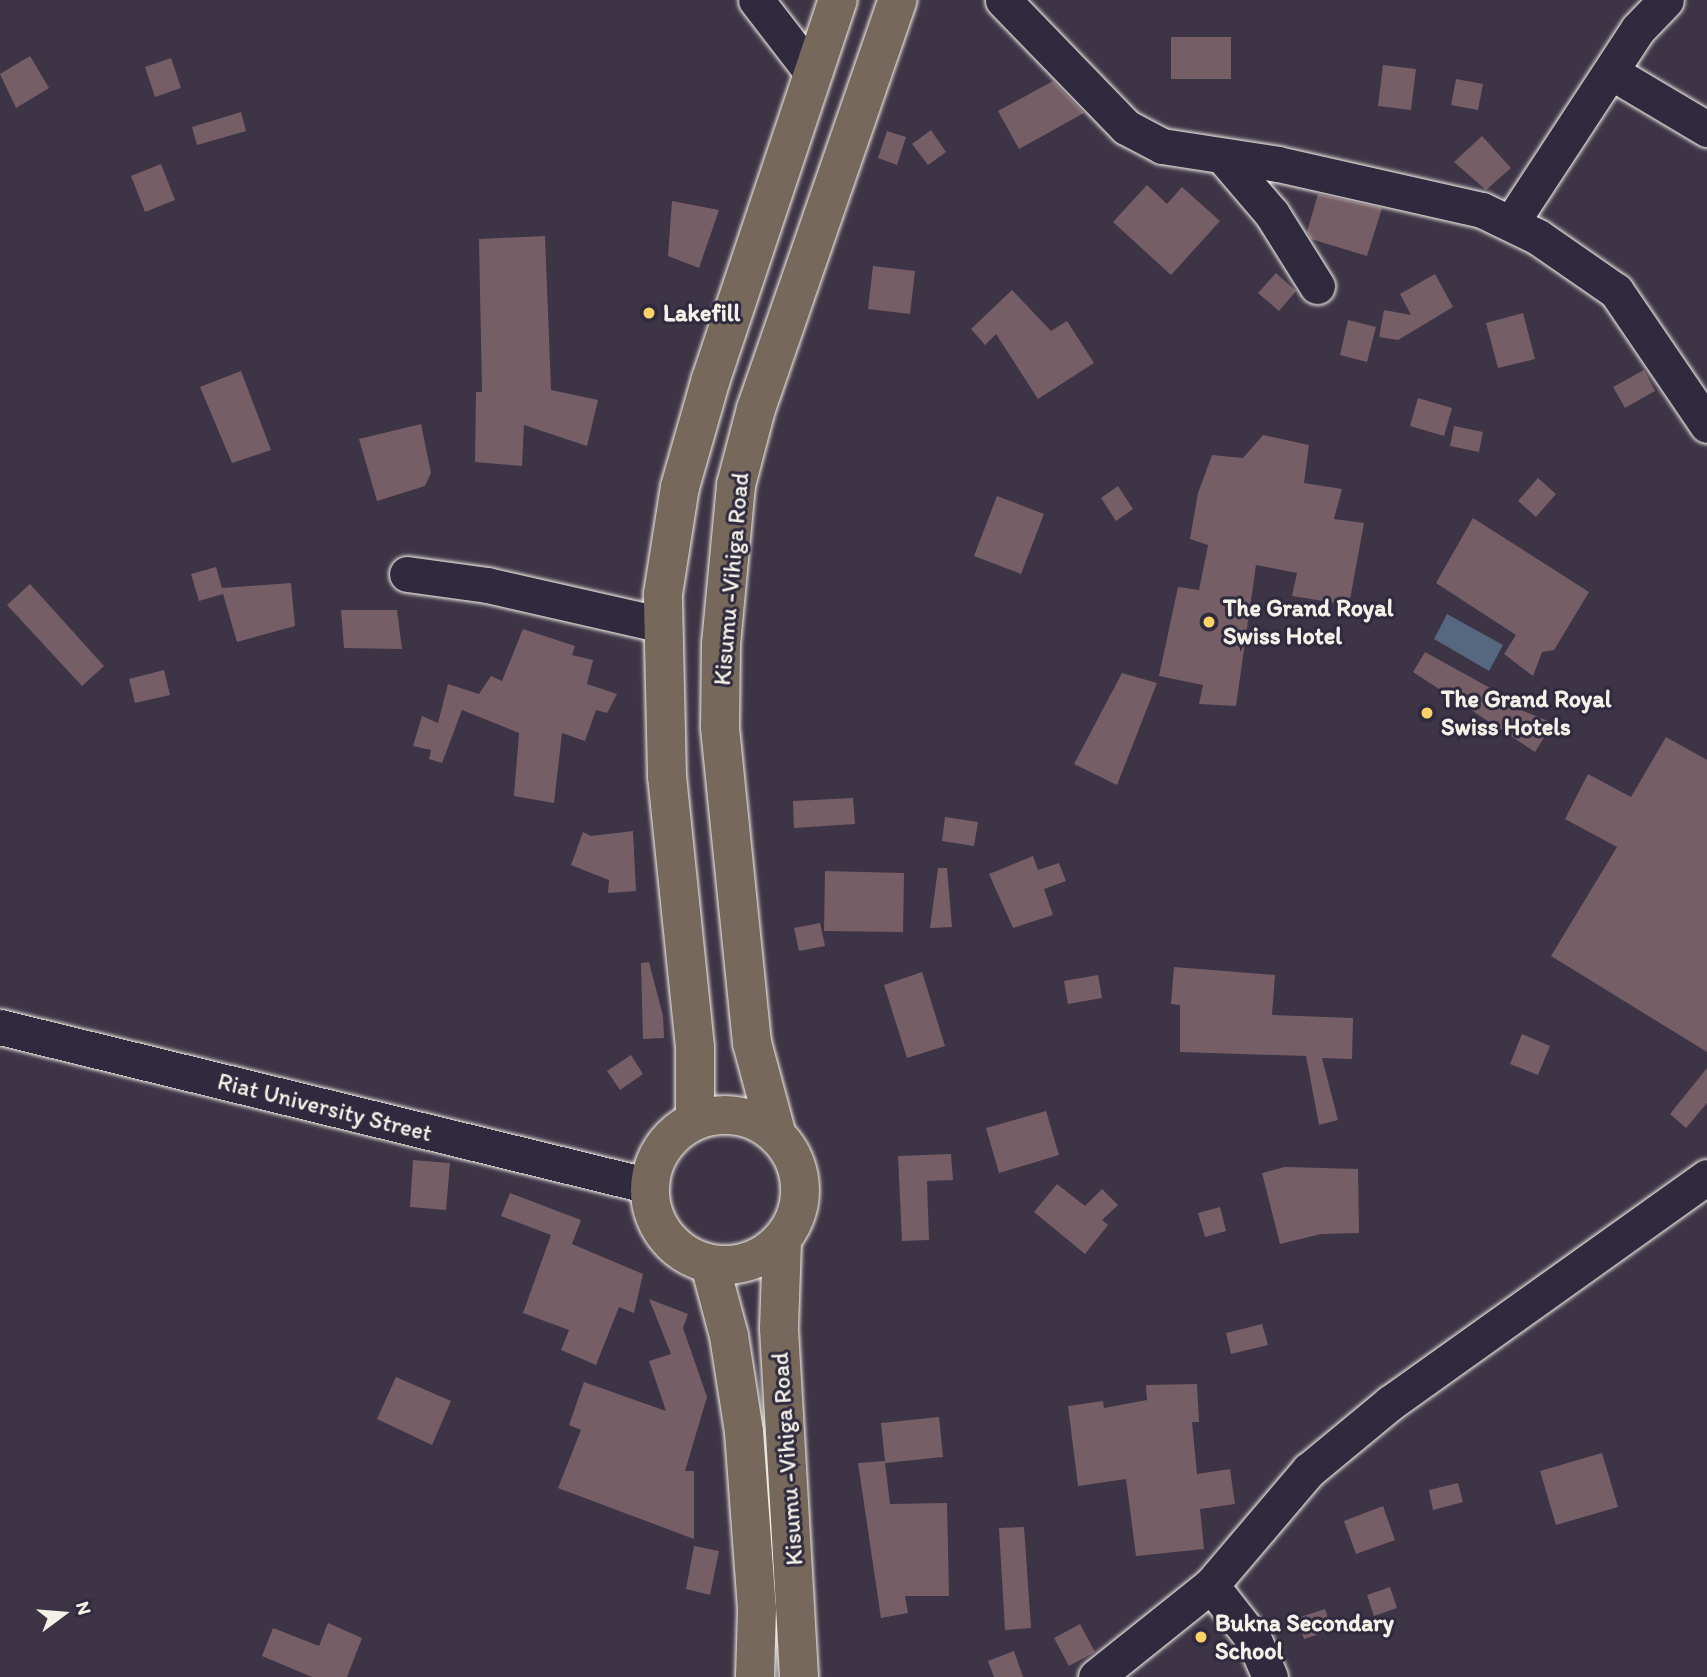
<!DOCTYPE html>
<style>
body{margin:0}
#map{position:relative;width:1707px;height:1677px;overflow:hidden;background:#3d3445;font-family:Itim,sans-serif}
div>[style]{position:absolute}
[style*='--x']{left:calc(var(--x)*1px);top:calc(var(--y)*1px);width:calc(var(--w)*1px);rotate:calc(var(--a)*1deg)}
.water>*{inset:0;background:#556880}
.building>*{inset:0;background:#765e66}
.roads{filter:drop-shadow(0 0 2px #f4f1e8) drop-shadow(0 0 2px #f4f1e8)}
.minor>*{height:35px;margin:-17.5px;padding:0 17.5px;transform-origin:17.5px;border-radius:17.5px;background:#2f2a3d}
.highway>*{height:38px;margin:-19px;padding:0 19px;transform-origin:19px;border-radius:19px;background:#76695c}
.highway>.ring{margin:-19px;padding:0;box-sizing:content-box;background:none;border:38px solid #76695c;border-radius:50%}
.dots>*{width:19px;height:19px;translate:-50% -50%;box-sizing:border-box;border:4px solid #2f2a3d;border-radius:50%}
span{translate:-50% -50%;white-space:nowrap;text-align:center;line-height:1.15;-webkit-text-stroke:6px #2f2a3d;paint-order:stroke}
.poi-label{font-size:24px;color:#f4f1e8;font-weight:700}
.left{translate:0 -50%;text-align:left}
.street-label{font-size:24px;color:#f4f1e8}
.north{position:absolute;left:28px;top:1579px;width:70px;height:70px;-webkit-text-stroke:5px #2f2a3d;paint-order:stroke;rotate:74deg;font-size:19px;font-weight:700;line-height:28px;text-align:center;color:#f4f1e8}
.north::after{content:'';display:block;margin:auto;width:24px;height:32px;background:#f4f1e8;clip-path:polygon(50% 0,100% 100%,50% 72%,0 100%)}
</style>
<div id="map">
<div class="water">
<i style="clip-path:polygon(1447px 614px,1503px 645px,1489px 671px,1434px 639px)"></i>
</div>
<div class="building">
<i style="clip-path:polygon(1171px 37px,1231px 37px,1231px 79px,1171px 79px)"></i>
<i style="clip-path:polygon(30px 56px,49px 88px,16px 108px,0 74px)"></i>
<i style="clip-path:polygon(171px 58px,181px 88px,155px 97px,145px 67px)"></i>
<i style="clip-path:polygon(1383px 65px,1416px 69px,1411px 110px,1378px 106px)"></i>
<i style="clip-path:polygon(1456px 79px,1483px 84px,1478px 110px,1451px 105px)"></i>
<i style="clip-path:polygon(1053px 81px,1084px 113px,1019px 149px,998px 111px)"></i>
<i style="clip-path:polygon(241px 112px,246px 131px,197px 145px,192px 127px)"></i>
<i style="clip-path:polygon(931px 130px,946px 152px,928px 165px,912px 144px)"></i>
<i style="clip-path:polygon(887px 131px,906px 137px,897px 165px,878px 158px)"></i>
<i style="clip-path:polygon(1482px 136px,1511px 168px,1486px 190px,1454px 162px)"></i>
<i style="clip-path:polygon(161px 164px,175px 200px,145px 212px,131px 176px)"></i>
<i style="clip-path:polygon(1147px 185px,1167px 204px,1182px 187px,1220px 221px,1171px 275px,1113px 222px)"></i>
<i style="clip-path:polygon(1318px 194px,1382px 208px,1367px 256px,1311px 239px,1307px 232px)"></i>
<i style="clip-path:polygon(672px 201px,719px 210px,699px 268px,668px 256px)"></i>
<i style="clip-path:polygon(545px 236px,551px 390px,598px 400px,587px 446px,524px 425px,522px 466px,475px 462px,476px 392px,482px 392px,479px 239px)"></i>
<i style="clip-path:polygon(873px 266px,915px 271px,910px 314px,868px 309px)"></i>
<i style="clip-path:polygon(1276px 273px,1296px 291px,1279px 311px,1258px 293px)"></i>
<i style="clip-path:polygon(1435px 274px,1453px 307px,1398px 340px,1379px 337px,1384px 310px,1411px 315px,1400px 294px)"></i>
<i style="clip-path:polygon(1012px 290px,1051px 331px,1067px 321px,1094px 363px,1038px 399px,996px 334px,985px 345px,971px 329px)"></i>
<i style="clip-path:polygon(1523px 313px,1535px 359px,1498px 368px,1486px 323px)"></i>
<i style="clip-path:polygon(1348px 320px,1376px 327px,1367px 362px,1340px 355px)"></i>
<i style="clip-path:polygon(1644px 370px,1655px 391px,1625px 408px,1613px 387px)"></i>
<i style="clip-path:polygon(241px 371px,271px 450px,232px 463px,200px 387px)"></i>
<i style="clip-path:polygon(1418px 398px,1452px 408px,1444px 436px,1410px 426px)"></i>
<i style="clip-path:polygon(421px 424px,431px 473px,425px 486px,377px 501px,359px 439px)"></i>
<i style="clip-path:polygon(1454px 426px,1483px 432px,1479px 452px,1450px 446px)"></i>
<i style="clip-path:polygon(1263px 435px,1309px 445px,1304px 483px,1342px 489px,1334px 519px,1364px 523px,1349px 605px,1292px 596px,1297px 573px,1256px 565px,1236px 706px,1199px 704px,1203px 685px,1159px 676px,1178px 587px,1199px 590px,1208px 545px,1190px 539px,1198px 493px,1212px 455px,1243px 458px)"></i>
<i style="clip-path:polygon(1538px 478px,1556px 494px,1536px 517px,1518px 501px)"></i>
<i style="clip-path:polygon(1118px 486px,1133px 509px,1116px 521px,1101px 498px)"></i>
<i style="clip-path:polygon(997px 496px,1044px 514px,1021px 574px,974px 556px)"></i>
<i style="clip-path:polygon(1473px 518px,1589px 592px,1554px 650px,1542px 652px,1533px 676px,1504px 654px,1516px 635px,1436px 583px)"></i>
<i style="clip-path:polygon(216px 567px,222px 588px,291px 583px,295px 626px,237px 642px,223px 594px,199px 601px,191px 574px)"></i>
<i style="clip-path:polygon(30px 584px,104px 666px,82px 686px,7px 605px)"></i>
<i style="clip-path:polygon(341px 610px,397px 610px,402px 649px,344px 648px)"></i>
<i style="clip-path:polygon(523px 629px,575px 646px,572px 655px,593px 660px,587px 684px,617px 694px,607px 713px,596px 710px,585px 741px,562px 733px,554px 803px,514px 796px,519px 733px,462px 710px,442px 763px,429px 759px,431px 750px,413px 746px,422px 716px,438px 723px,448px 684px,479px 694px,491px 676px,502px 681px)"></i>
<i style="clip-path:polygon(1425px 652px,1519px 704px,1516px 708px,1553px 723px,1535px 752px,1413px 672px)"></i>
<i style="clip-path:polygon(164px 670px,170px 695px,135px 703px,129px 679px)"></i>
<i style="clip-path:polygon(1122px 673px,1157px 683px,1117px 785px,1074px 764px)"></i>
<i style="clip-path:polygon(1666px 737px,1707px 760px,1707px 1052px,1551px 956px,1617px 847px,1565px 819px,1588px 774px,1631px 797px)"></i>
<i style="clip-path:polygon(853px 798px,855px 824px,794px 828px,793px 801px)"></i>
<i style="clip-path:polygon(945px 817px,978px 822px,974px 846px,942px 841px)"></i>
<i style="clip-path:polygon(633px 831px,636px 891px,608px 893px,609px 880px,571px 865px,583px 832px,591px 836px)"></i>
<i style="clip-path:polygon(1033px 856px,1038px 870px,1059px 863px,1066px 881px,1044px 889px,1053px 915px,1013px 928px,989px 874px)"></i>
<i style="clip-path:polygon(938px 868px,947px 868px,952px 927px,930px 928px)"></i>
<i style="clip-path:polygon(825px 871px,904px 873px,903px 932px,824px 931px)"></i>
<i style="clip-path:polygon(820px 923px,825px 946px,799px 951px,794px 928px)"></i>
<i style="clip-path:polygon(649px 962px,663px 1016px,664px 1038px,643px 1039px,641px 963px)"></i>
<i style="clip-path:polygon(1174px 967px,1275px 975px,1272px 1015px,1353px 1018px,1352px 1059px,1322px 1058px,1338px 1120px,1319px 1125px,1306px 1056px,1180px 1052px,1180px 1005px,1171px 1004px)"></i>
<i style="clip-path:polygon(922px 972px,945px 1046px,907px 1058px,884px 985px)"></i>
<i style="clip-path:polygon(1098px 975px,1102px 998px,1068px 1004px,1064px 981px)"></i>
<i style="clip-path:polygon(1522px 1034px,1550px 1046px,1538px 1075px,1510px 1064px)"></i>
<i style="clip-path:polygon(631px 1055px,643px 1074px,620px 1090px,607px 1071px)"></i>
<i style="clip-path:polygon(1707px 1068px,1707px 1103px,1686px 1128px,1670px 1114px)"></i>
<i style="clip-path:polygon(1046px 1111px,1059px 1155px,999px 1173px,986px 1128px)"></i>
<i style="clip-path:polygon(951px 1154px,953px 1180px,927px 1181px,929px 1240px,902px 1241px,898px 1156px)"></i>
<i style="clip-path:polygon(413px 1160px,450px 1163px,446px 1210px,410px 1207px)"></i>
<i style="clip-path:polygon(1285px 1167px,1358px 1169px,1359px 1233px,1321px 1234px,1280px 1244px,1262px 1173px)"></i>
<i style="clip-path:polygon(1057px 1184px,1085px 1206px,1102px 1189px,1118px 1205px,1102px 1220px,1108px 1225px,1085px 1254px,1034px 1212px)"></i>
<i style="clip-path:polygon(510px 1193px,581px 1220px,572px 1244px,643px 1274px,634px 1313px,619px 1307px,596px 1365px,561px 1350px,569px 1330px,523px 1313px,551px 1235px,501px 1216px)"></i>
<i style="clip-path:polygon(1220px 1207px,1226px 1231px,1205px 1237px,1198px 1213px)"></i>
<i style="clip-path:polygon(649px 1299px,688px 1314px,683px 1328px,707px 1397px,685px 1471px,694px 1471px,694px 1539px,558px 1488px,581px 1430px,569px 1425px,584px 1382px,666px 1411px,649px 1361px,671px 1354px)"></i>
<i style="clip-path:polygon(1262px 1324px,1268px 1345px,1231px 1354px,1226px 1333px)"></i>
<i style="clip-path:polygon(396px 1377px,451px 1401px,432px 1445px,377px 1419px)"></i>
<i style="clip-path:polygon(1197px 1384px,1199px 1422px,1192px 1422px,1197px 1474px,1230px 1469px,1235px 1504px,1200px 1509px,1204px 1549px,1136px 1556px,1126px 1479px,1078px 1486px,1068px 1406px,1103px 1401px,1104px 1408px,1147px 1400px,1146px 1385px)"></i>
<i style="clip-path:polygon(939px 1417px,943px 1457px,885px 1463px,890px 1504px,947px 1503px,949px 1596px,905px 1596px,908px 1613px,881px 1618px,858px 1463px,885px 1461px,881px 1423px)"></i>
<i style="clip-path:polygon(1602px 1453px,1618px 1507px,1556px 1525px,1540px 1471px)"></i>
<i style="clip-path:polygon(1458px 1483px,1463px 1502px,1433px 1510px,1429px 1490px)"></i>
<i style="clip-path:polygon(1383px 1506px,1395px 1540px,1356px 1554px,1344px 1521px)"></i>
<i style="clip-path:polygon(1024px 1527px,1031px 1628px,1005px 1630px,999px 1528px)"></i>
<i style="clip-path:polygon(694px 1546px,719px 1551px,710px 1595px,686px 1589px)"></i>
<i style="clip-path:polygon(1390px 1587px,1397px 1608px,1374px 1616px,1367px 1595px)"></i>
<i style="clip-path:polygon(1325px 1609px,1332px 1630px,1304px 1639px,1297px 1618px)"></i>
<i style="clip-path:polygon(328px 1623px,362px 1638px,347px 1677px,312px 1677px,262px 1656px,273px 1628px,319px 1646px)"></i>
<i style="clip-path:polygon(1080px 1624px,1095px 1652px,1069px 1666px,1054px 1638px)"></i>
<i style="clip-path:polygon(1014px 1651px,1023px 1677px,994px 1677px,988px 1661px)"></i>
</div>
<div class="roads">
<div class="minor">
<i style="--x:756;--y:0;--w:93;--a:52.4"></i>
<i style="--x:1003;--y:0;--w:177;--a:45.9"></i>
<i style="--x:1126;--y:127;--w:41;--a:27.8"></i>
<i style="--x:1162;--y:146;--w:117;--a:8.8"></i>
<i style="--x:1278;--y:164;--w:209;--a:12.7"></i>
<i style="--x:1482;--y:210;--w:62;--a:25.7"></i>
<i style="--x:1538;--y:237;--w:95;--a:34.7"></i>
<i style="--x:1616;--y:291;--w:162;--a:55.8"></i>
<i style="--x:1611;--y:72;--w:112;--a:30.7"></i>
<i style="--x:1225;--y:159;--w:72;--a:49.5"></i>
<i style="--x:1272;--y:214;--w:85;--a:58"></i>
<i style="--x:1511;--y:223;--w:232;--a:-56.8"></i>
<i style="--x:1638;--y:29;--w:40;--a:-46"></i>
<i style="--x:407;--y:574;--w:81;--a:7.8"></i>
<i style="--x:487;--y:585;--w:180;--a:12.8"></i>
<i style="--x:0;--y:1027;--w:669;--a:13.75"></i>
<i style="--x:1211;--y:1585;--w:70;--a:52"></i>
<i style="--x:1254;--y:1640;--w:40;--a:66.6"></i>
<i style="--x:1096;--y:1677;--w:147;--a:-38.7"></i>
<i style="--x:1211;--y:1585;--w:151;--a:-49.6"></i>
<i style="--x:1309;--y:1470;--w:105;--a:-39.6"></i>
<i style="--x:1390;--y:1403;--w:389;--a:-35.5"></i>
</div>
<div class="highway">
<i class="ring" style="left:650px;top:1115px;width:112px;height:112px"></i>
<i style="--x:695;--y:1121;--w:74;--a:-90"></i>
<i style="--x:695;--y:1047;--w:272;--a:-95.9"></i>
<i style="--x:667;--y:776;--w:182;--a:-91.3"></i>
<i style="--x:663;--y:594;--w:108;--a:-81"></i>
<i style="--x:680;--y:487;--w:112;--a:-74"></i>
<i style="--x:711;--y:379;--w:400;--a:-71.5"></i>
<i style="--x:777;--y:1136;--w:96;--a:-105"></i>
<i style="--x:752;--y:1043;--w:318;--a:-95.8"></i>
<i style="--x:720;--y:727;--w:83;--a:-89.3"></i>
<i style="--x:721;--y:644;--w:160;--a:-84.6"></i>
<i style="--x:736;--y:485;--w:79;--a:-75.3"></i>
<i style="--x:756;--y:409;--w:433;--a:-70.9"></i>
<i style="--x:782;--y:1242;--w:87;--a:92"></i>
<i style="--x:779;--y:1329;--w:349;--a:86.7"></i>
<i style="--x:710;--y:1265;--w:73;--a:75"></i>
<i style="--x:729;--y:1336;--w:97;--a:81.1"></i>
<i style="--x:744;--y:1432;--w:177;--a:85.8"></i>
<i style="--x:757;--y:1609;--w:68;--a:91.7"></i>
</div>
</div>
<div class="dots">
<i style="left:649px;top:313px;background:#ffd166"></i>
<i style="left:1209px;top:622px;background:#ffd166"></i>
<i style="left:1427px;top:713px;background:#ffd166"></i>
<i style="left:1201px;top:1637px;background:#ffd166"></i>
</div>
<div class="poi-label">
<span class="left" style="left:663px;top:313px">Lakefill</span>
<span class="left" style="left:1223px;top:622px">The Grand Royal<br>Swiss Hotel</span>
<span class="left" style="left:1441px;top:713px">The Grand Royal<br>Swiss Hotels</span>
<span class="left" style="left:1215px;top:1637px">Bukna Secondary<br>School</span>
</div>
<div class="street-label">
<span style="left:731px;top:579px;rotate:-85deg">Kisumu -Vihiga Road</span>
<span style="left:325px;top:1107px;rotate:14deg">Riat University Street</span>
<span style="left:787px;top:1459px;rotate:-94deg">Kisumu -Vihiga Road</span>
</div>
<div class="north">N</div>
</div>
